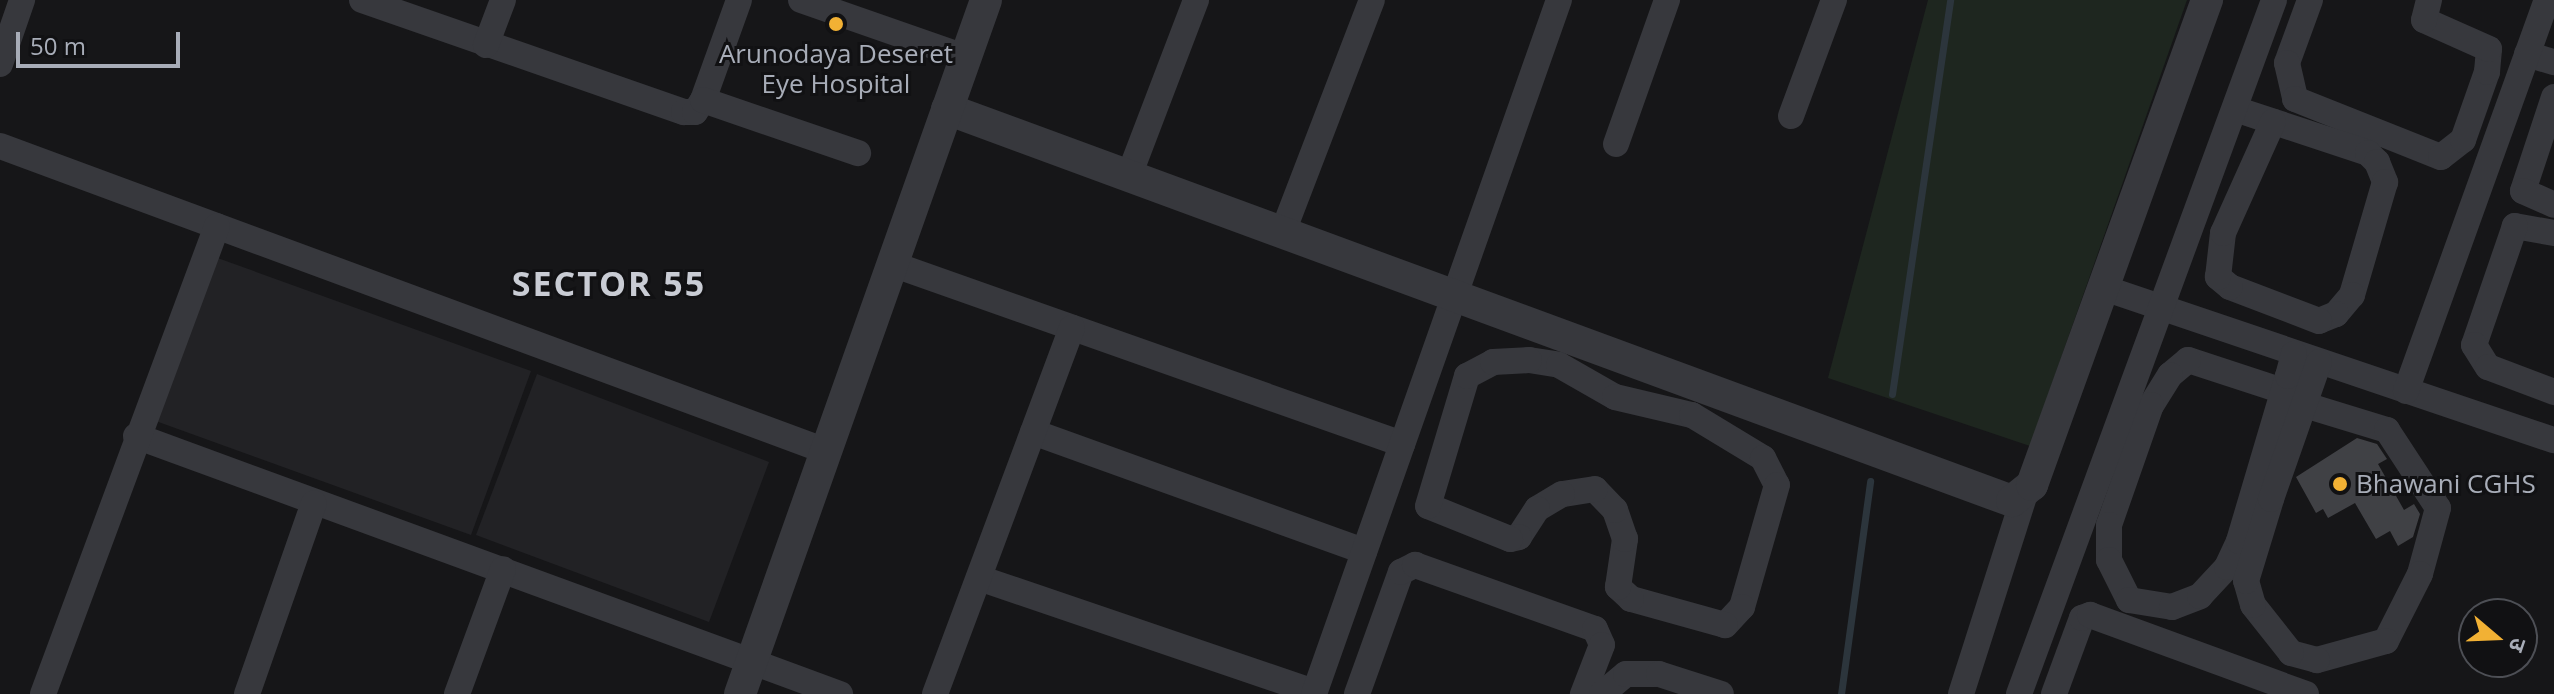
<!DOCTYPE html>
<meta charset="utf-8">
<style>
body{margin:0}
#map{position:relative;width:2554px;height:694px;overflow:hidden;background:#161618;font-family:"Open Sans","Noto Sans Devanagari",sans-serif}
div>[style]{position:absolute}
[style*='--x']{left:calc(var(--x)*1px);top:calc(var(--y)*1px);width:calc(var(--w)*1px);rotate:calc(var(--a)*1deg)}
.built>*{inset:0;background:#222225}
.green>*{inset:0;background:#1e261f}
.stream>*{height:7px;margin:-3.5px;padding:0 3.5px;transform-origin:3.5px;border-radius:3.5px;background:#2c353c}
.building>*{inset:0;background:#404145}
.minor>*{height:26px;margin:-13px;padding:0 13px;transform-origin:13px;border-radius:13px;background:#37383d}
.tertiary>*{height:32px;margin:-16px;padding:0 16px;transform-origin:16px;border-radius:16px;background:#37383d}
.dots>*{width:22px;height:22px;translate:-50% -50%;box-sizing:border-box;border:4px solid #111113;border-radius:50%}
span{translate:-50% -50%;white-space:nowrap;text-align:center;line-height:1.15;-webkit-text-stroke:6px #111113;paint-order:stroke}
.poi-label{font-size:26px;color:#a8adb8}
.left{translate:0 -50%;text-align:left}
.district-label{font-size:34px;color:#c9ccd4;font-weight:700;letter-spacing:2px}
.north{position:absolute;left:2458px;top:598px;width:80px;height:80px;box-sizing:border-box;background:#111113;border:2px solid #4d4f55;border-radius:50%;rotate:109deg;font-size:22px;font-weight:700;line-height:32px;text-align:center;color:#a8adb8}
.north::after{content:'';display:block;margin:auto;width:28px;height:36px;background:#f2b134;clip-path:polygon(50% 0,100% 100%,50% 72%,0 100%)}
.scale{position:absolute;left:16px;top:32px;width:164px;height:36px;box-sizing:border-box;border:4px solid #a8adb8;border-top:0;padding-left:10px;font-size:24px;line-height:28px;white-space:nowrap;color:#a8adb8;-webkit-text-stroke:6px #111113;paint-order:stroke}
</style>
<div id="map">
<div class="built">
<i style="clip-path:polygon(212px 256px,531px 371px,471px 535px,153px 420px)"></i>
<i style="clip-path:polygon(537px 374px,769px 462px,709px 622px,476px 535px)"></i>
</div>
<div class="green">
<i style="clip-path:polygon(1928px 0,2187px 0,2030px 446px,1828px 378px)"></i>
</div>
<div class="stream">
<i style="--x:1892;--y:394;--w:398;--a:-81.6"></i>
<i style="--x:1841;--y:694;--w:215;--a:-82.2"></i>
</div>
<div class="building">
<i style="clip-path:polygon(2357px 438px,2377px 444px,2387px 459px,2378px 464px,2404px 510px,2414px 504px,2420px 514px,2413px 537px,2398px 546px,2390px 531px,2376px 539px,2355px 503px,2328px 518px,2323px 509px,2316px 513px,2296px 477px)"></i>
</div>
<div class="minor">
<i style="--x:362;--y:0;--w:341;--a:19.2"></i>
<i style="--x:684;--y:112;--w:11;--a:0"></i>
<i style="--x:695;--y:112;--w:14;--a:-56"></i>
<i style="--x:703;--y:100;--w:106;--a:-70.2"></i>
<i style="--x:801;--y:0;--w:174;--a:19.2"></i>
<i style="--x:2310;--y:0;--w:67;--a:110.1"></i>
<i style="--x:2287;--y:63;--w:37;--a:77"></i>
<i style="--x:2295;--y:99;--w:157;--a:21.7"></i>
<i style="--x:2441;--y:157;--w:28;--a:-38"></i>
<i style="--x:2463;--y:140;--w:72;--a:-70.6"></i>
<i style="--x:2487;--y:72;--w:23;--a:-85"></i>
<i style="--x:2489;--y:49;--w:71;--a:-156"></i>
<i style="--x:2424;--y:20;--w:21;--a:-76"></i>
<i style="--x:486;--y:45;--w:48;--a:-69.3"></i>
<i style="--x:2527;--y:54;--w:28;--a:17"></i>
<i style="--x:0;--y:64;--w:68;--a:-71"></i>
<i style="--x:2554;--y:97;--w:99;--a:108.3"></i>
<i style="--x:2523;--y:191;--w:34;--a:24"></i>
<i style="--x:703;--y:100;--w:164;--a:18.9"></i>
<i style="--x:2235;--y:109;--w:140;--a:18.3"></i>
<i style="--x:2368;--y:153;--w:13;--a:45"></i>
<i style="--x:2377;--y:162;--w:22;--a:68"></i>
<i style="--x:2385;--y:182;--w:118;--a:106.3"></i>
<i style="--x:2352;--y:295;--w:25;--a:130"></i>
<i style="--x:2336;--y:314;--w:18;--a:158"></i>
<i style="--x:2319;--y:321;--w:95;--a:-159.1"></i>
<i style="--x:2230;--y:287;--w:16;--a:-140"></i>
<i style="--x:2218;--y:277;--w:44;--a:-83.5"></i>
<i style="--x:2223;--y:233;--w:122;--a:-65.8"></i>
<i style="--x:1791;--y:116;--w:124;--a:-69.7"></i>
<i style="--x:1616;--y:144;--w:153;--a:-70.5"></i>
<i style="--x:0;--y:146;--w:881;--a:20.27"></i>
<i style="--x:1130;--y:173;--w:185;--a:-69.1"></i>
<i style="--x:1284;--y:229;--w:245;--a:-69"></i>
<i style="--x:2554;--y:233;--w:40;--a:-170"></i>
<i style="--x:2515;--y:226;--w:126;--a:109"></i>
<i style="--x:2474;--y:345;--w:26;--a:58"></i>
<i style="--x:2488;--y:367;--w:71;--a:20.7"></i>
<i style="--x:892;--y:264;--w:541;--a:19.44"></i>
<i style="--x:2101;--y:287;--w:478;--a:18.7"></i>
<i style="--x:1529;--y:360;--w:30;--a:9"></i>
<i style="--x:1559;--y:365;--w:64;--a:29.7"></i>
<i style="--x:1615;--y:397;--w:79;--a:13.2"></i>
<i style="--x:1692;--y:415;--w:83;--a:31.2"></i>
<i style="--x:1763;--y:458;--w:30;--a:63"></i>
<i style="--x:1777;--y:485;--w:127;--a:106"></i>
<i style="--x:1742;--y:607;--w:25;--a:133"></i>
<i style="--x:1725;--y:625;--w:98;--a:-164.5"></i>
<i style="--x:1631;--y:599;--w:18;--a:-137"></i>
<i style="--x:1618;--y:587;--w:49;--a:-81.7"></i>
<i style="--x:1625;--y:539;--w:31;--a:-109"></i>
<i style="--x:1615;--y:510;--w:29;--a:-134"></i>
<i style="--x:1595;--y:489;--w:33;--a:171"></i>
<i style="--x:1562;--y:494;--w:29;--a:149"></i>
<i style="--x:1537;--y:509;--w:33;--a:123"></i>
<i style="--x:1519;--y:537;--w:9;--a:167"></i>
<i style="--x:1510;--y:539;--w:88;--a:-158.1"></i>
<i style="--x:1428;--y:506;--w:136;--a:-73.3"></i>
<i style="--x:1467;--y:376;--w:30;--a:-28"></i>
<i style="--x:1493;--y:362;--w:36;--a:-3"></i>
<i style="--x:2283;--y:391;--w:100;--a:-161.9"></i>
<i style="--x:2188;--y:360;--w:23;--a:140"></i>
<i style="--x:2170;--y:375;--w:36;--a:122"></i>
<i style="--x:2151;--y:405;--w:127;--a:109.3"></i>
<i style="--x:2109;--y:525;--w:35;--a:90"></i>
<i style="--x:2109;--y:560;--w:45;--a:63.4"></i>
<i style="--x:2129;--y:600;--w:44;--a:9.2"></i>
<i style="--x:2172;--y:607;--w:30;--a:-21"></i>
<i style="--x:2200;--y:596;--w:40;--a:-47"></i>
<i style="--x:2227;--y:567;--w:29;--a:-65"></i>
<i style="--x:2239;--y:541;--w:172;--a:-73.5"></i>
<i style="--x:2288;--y:376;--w:23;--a:-75"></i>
<i style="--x:2406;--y:391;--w:416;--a:-70.2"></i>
<i style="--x:2305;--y:405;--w:86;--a:17"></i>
<i style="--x:2387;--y:430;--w:93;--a:56.8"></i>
<i style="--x:2438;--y:508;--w:68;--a:105.3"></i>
<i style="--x:2420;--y:574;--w:75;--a:116.9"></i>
<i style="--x:2386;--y:641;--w:72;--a:164.6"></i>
<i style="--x:2317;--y:660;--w:27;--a:-165"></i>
<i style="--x:2291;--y:653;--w:61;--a:-128.4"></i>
<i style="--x:2253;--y:605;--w:25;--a:-106"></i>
<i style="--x:2246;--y:581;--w:86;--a:-73"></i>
<i style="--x:2271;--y:499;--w:145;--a:-70.7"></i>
<i style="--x:1033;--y:432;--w:352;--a:19.8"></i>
<i style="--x:136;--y:436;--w:750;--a:20.13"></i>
<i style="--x:979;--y:578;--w:354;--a:18.8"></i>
<i style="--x:43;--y:694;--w:499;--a:-69.6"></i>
<i style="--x:247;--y:694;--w:202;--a:-70.7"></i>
<i style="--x:457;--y:694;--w:133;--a:-69.8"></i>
<i style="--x:935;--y:694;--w:391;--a:-69.5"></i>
<i style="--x:1314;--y:694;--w:736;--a:-70.56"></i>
<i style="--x:1357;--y:694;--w:130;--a:-70.2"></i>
<i style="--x:1401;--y:572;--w:16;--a:-27"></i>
<i style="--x:1415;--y:565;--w:191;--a:19.6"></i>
<i style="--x:1595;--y:629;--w:17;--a:66"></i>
<i style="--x:1602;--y:645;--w:53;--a:111.2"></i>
<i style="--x:1602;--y:694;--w:31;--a:-40"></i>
<i style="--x:1626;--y:674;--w:33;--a:0"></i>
<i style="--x:1659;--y:674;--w:65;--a:17.9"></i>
<i style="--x:1961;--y:694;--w:210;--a:-72.3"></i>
<i style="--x:2019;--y:694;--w:739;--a:-69.82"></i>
<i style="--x:2054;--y:694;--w:81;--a:-69.8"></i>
<i style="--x:2082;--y:618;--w:9;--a:-21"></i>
<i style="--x:2090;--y:615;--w:230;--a:20.1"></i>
</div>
<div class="tertiary">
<i style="--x:947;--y:109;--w:1135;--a:20.21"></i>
<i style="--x:2012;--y:501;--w:26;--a:-39"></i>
<i style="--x:2032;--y:485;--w:516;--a:-70.16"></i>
<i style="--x:740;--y:694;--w:736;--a:-70.48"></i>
</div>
<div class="dots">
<i style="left:836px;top:24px;background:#f2b134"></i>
<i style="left:2340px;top:484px;background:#f2b134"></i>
</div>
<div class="poi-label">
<span style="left:836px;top:69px">Arunodaya Deseret<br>Eye Hospital</span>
<span class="left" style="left:2356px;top:484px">Bhawani CGHS</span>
</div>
<div class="district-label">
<span style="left:609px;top:284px">SECTOR 55</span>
</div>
<div class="north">उ</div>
<div class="scale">50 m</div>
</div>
